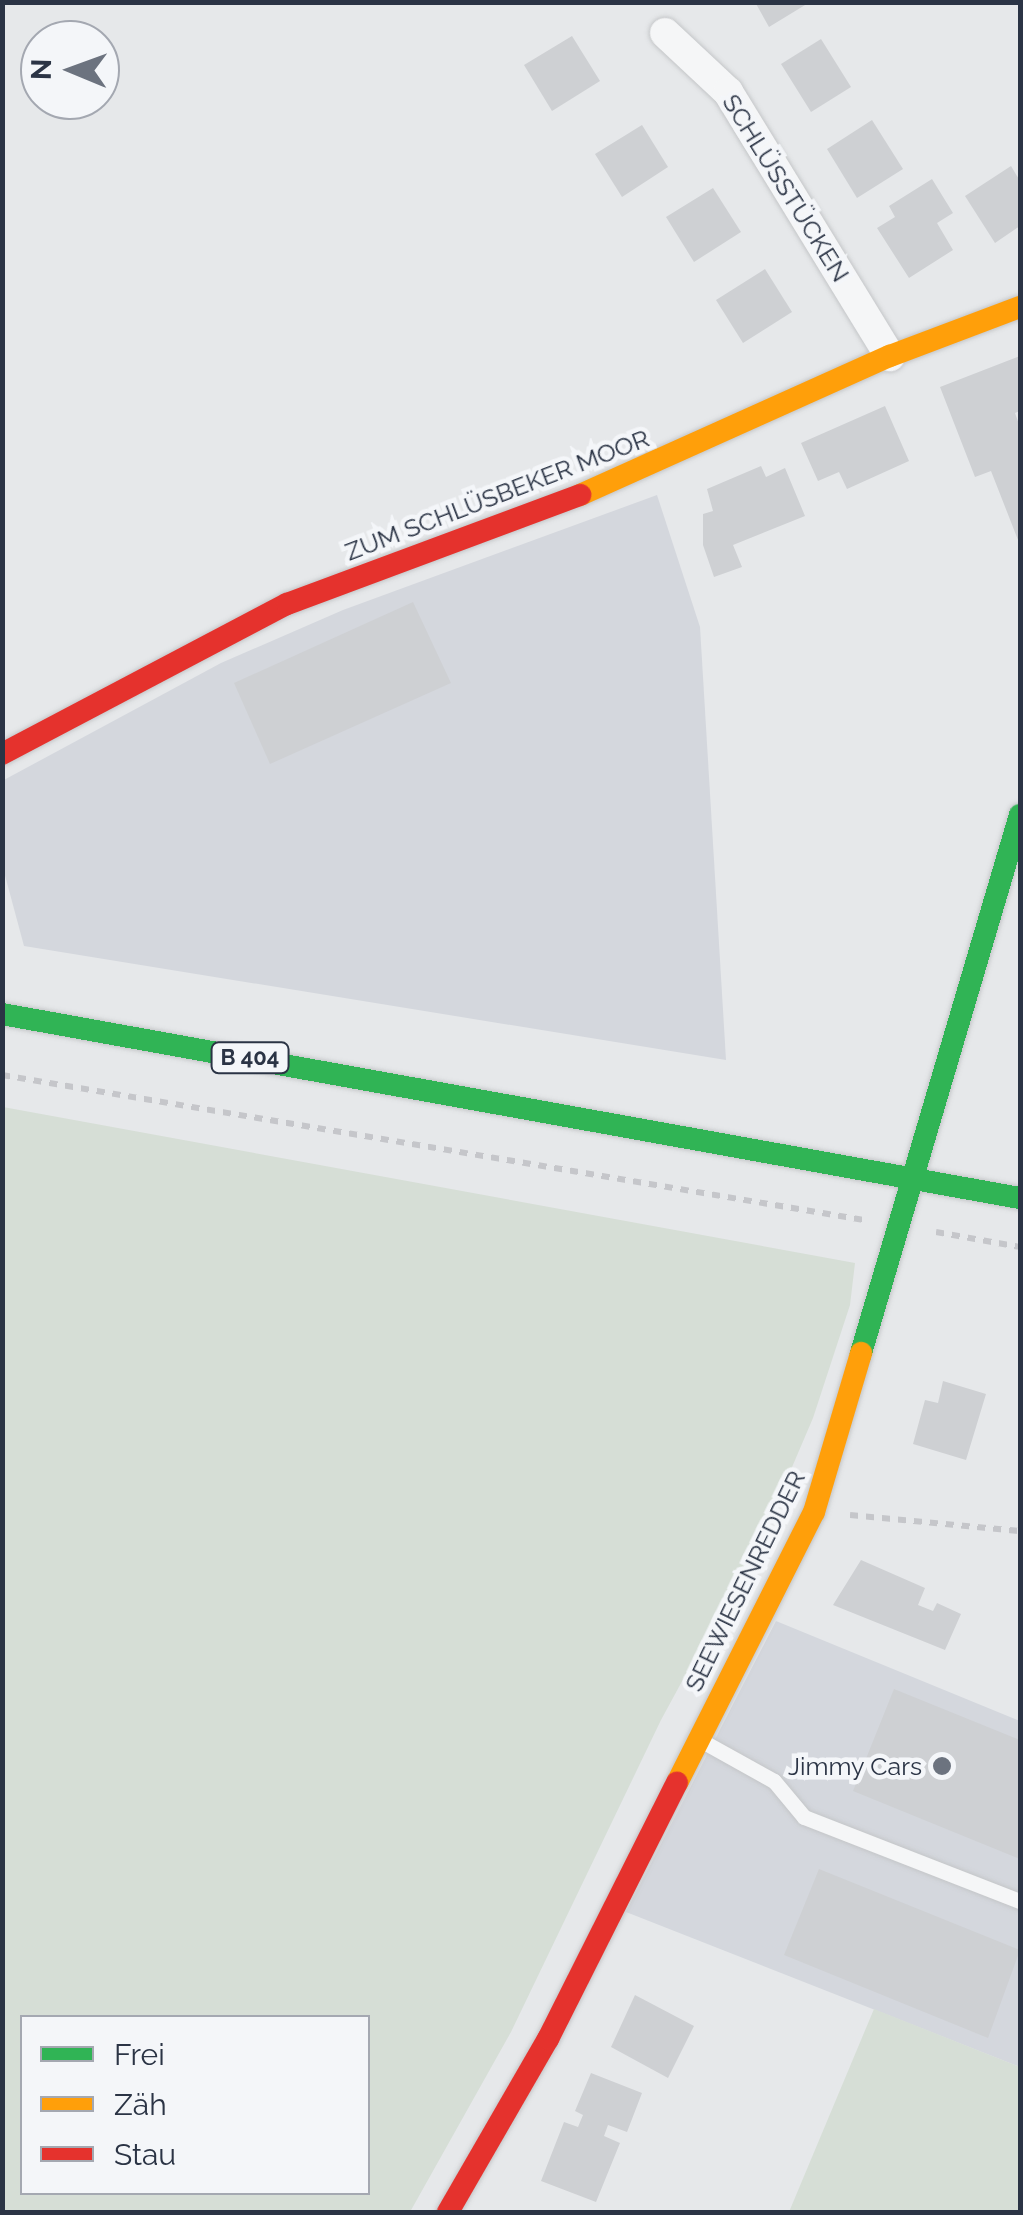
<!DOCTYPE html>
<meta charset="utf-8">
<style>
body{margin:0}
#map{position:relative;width:1023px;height:2215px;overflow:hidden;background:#e6e8ea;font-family:Raleway,sans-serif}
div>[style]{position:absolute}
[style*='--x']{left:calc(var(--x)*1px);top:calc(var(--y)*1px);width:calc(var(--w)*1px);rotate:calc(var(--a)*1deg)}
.built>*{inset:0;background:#d4d7dd}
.green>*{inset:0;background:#d6ded6}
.building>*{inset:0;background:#ced0d3}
.path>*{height:6px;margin-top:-3px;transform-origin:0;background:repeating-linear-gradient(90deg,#c5c6ca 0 8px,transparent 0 16px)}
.roads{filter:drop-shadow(0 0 2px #c4c6c8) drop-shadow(0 0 2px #c4c6c8)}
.lane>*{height:15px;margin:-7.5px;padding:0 7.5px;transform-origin:7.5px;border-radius:7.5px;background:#f5f6f7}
.street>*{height:30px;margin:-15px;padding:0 15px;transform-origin:15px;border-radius:15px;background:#f5f6f7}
.fast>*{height:22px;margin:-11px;padding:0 11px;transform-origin:11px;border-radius:11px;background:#30b455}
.slow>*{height:22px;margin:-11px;padding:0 11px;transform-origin:11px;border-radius:11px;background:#ff9f0a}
.jam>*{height:22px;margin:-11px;padding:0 11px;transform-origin:11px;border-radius:11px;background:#e5322d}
.dots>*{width:28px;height:28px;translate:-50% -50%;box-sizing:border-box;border:5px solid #f4f6f9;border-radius:50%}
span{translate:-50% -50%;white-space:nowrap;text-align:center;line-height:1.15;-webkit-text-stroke:9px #f4f6f9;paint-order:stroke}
.shield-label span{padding:2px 8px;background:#f4f6f9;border:2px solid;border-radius:8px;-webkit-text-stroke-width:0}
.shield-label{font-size:22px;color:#2b3445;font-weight:700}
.street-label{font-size:25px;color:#2b3445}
.poi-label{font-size:25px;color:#2b3445}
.right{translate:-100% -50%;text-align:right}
.frame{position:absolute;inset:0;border:5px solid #2b3445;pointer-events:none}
.legend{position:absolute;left:20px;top:2015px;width:350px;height:180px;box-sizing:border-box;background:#f4f6f9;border:2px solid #a4a8b1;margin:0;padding:12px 18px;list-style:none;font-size:30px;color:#2b3445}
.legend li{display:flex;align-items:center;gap:20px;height:50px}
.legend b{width:50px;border:2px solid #a4a8b1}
.north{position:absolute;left:20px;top:20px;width:100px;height:100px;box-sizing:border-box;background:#f4f6f9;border:2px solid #a4a8b1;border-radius:50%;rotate:271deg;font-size:28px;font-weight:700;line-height:40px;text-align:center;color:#2b3445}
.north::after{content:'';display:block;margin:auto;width:35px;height:45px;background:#6c737f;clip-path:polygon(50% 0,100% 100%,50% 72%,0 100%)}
</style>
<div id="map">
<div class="built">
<i style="clip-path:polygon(657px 495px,700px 627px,726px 1060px,24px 946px,3px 868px,2px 781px,221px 663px,343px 610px)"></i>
<i style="clip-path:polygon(776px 1621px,1020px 1721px,1020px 2067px,626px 1912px)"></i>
</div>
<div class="green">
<i style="clip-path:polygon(evenodd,3px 1107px,855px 1263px,850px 1305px,813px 1418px,769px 1521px,661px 1720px,511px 2032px,410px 2212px,3px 2211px,3px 1107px,22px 2018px,368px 2018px,368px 2192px,22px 2192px,22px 2018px)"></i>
<i style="clip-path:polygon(874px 2009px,1020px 2067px,1020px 2212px,789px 2212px)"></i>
</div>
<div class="building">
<i style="clip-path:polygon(755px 2px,810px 2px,769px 27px)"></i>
<i style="clip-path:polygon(572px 36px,600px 81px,552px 111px,524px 65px)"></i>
<i style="clip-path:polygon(821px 39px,851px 87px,811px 112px,781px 64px)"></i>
<i style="clip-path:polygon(872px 120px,903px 169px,857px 198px,827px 149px)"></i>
<i style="clip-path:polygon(642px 125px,668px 167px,622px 197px,595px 154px)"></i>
<i style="clip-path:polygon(1011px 166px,1020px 181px,1020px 226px,995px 243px,965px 196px)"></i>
<i style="clip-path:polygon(932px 179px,953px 213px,937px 223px,953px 250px,909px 278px,877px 228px,895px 217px,889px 206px)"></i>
<i style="clip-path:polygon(713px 188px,741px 232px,694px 262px,666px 217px)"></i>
<i style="clip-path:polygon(765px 269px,792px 312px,743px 343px,716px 300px)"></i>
<i style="clip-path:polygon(1020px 356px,1020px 411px,1015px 413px,1020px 427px,1020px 545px,991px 471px,975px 477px,940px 387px)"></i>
<i style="clip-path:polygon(885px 406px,909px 461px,847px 489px,839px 472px,818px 481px,801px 443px)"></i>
<i style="clip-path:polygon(761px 466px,766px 477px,785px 468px,805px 516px,733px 545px,742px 567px,714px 577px,703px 545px,703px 514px,713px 511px,707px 489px)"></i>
<i style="clip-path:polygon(413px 602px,451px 683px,270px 764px,234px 683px)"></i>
<i style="clip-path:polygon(943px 1381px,986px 1394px,966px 1460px,913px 1444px,925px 1400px,938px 1403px)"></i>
<i style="clip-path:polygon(861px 1560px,925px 1588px,918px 1605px,933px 1611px,937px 1603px,961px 1614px,945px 1650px,833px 1605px)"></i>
<i style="clip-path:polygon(894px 1689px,1020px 1740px,1020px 1859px,853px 1791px)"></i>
<i style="clip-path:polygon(819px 1869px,1020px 1950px,988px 2038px,784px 1955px)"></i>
<i style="clip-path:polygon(635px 1995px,694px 2026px,668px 2078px,611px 2047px)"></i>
<i style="clip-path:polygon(591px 2073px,642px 2093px,627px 2132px,608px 2125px,604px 2136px,620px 2143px,596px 2202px,541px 2181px,564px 2122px,578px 2127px,583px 2115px,575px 2111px)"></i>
</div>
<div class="path">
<i style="--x:2;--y:1075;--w:874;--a:9.55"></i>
<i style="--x:936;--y:1232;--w:85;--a:10.1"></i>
<i style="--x:850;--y:1515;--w:171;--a:5.4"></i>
</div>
<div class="roads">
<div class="lane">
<i style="--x:702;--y:1741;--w:82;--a:29.1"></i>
<i style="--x:774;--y:1781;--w:47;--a:50.2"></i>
<i style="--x:804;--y:1817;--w:232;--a:21.3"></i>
</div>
<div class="street">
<i style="--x:665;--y:33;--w:86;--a:43.1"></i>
<i style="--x:728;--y:92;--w:310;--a:58.5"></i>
</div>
<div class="fast">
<i style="--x:2;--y:1014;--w:1034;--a:10.25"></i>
<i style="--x:861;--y:1353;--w:561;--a:-73.54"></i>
</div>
<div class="slow">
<i style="--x:580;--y:495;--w:340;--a:-24.2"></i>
<i style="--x:890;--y:356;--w:139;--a:-20.7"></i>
<i style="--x:677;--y:1783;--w:304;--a:-63.2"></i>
<i style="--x:814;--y:1512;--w:166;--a:-73.5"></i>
</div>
<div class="jam">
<i style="--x:2;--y:754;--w:322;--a:-27.8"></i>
<i style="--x:287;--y:604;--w:313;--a:-20.4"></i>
<i style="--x:448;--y:2212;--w:200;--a:-60"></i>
<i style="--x:548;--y:2039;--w:287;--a:-63.3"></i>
</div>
</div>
<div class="dots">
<i style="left:942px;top:1766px;background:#6c737f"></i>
</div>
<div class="shield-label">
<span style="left:250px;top:1058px">B 404</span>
</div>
<div class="street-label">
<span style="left:786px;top:188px;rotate:58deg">SCHLÜSSTÜCKEN</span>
<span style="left:497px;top:495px;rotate:-21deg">ZUM SCHLÜSBEKER MOOR</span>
<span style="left:745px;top:1581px;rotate:-64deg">SEEWIESENREDDER</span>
</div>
<div class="poi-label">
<span class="right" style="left:922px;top:1766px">Jimmy Cars</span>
</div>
<div class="frame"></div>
<ul class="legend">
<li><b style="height:12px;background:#30b455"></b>Frei</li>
<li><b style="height:12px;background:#ff9f0a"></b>Zäh</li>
<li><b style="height:12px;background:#e5322d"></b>Stau</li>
</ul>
<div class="north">N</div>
</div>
